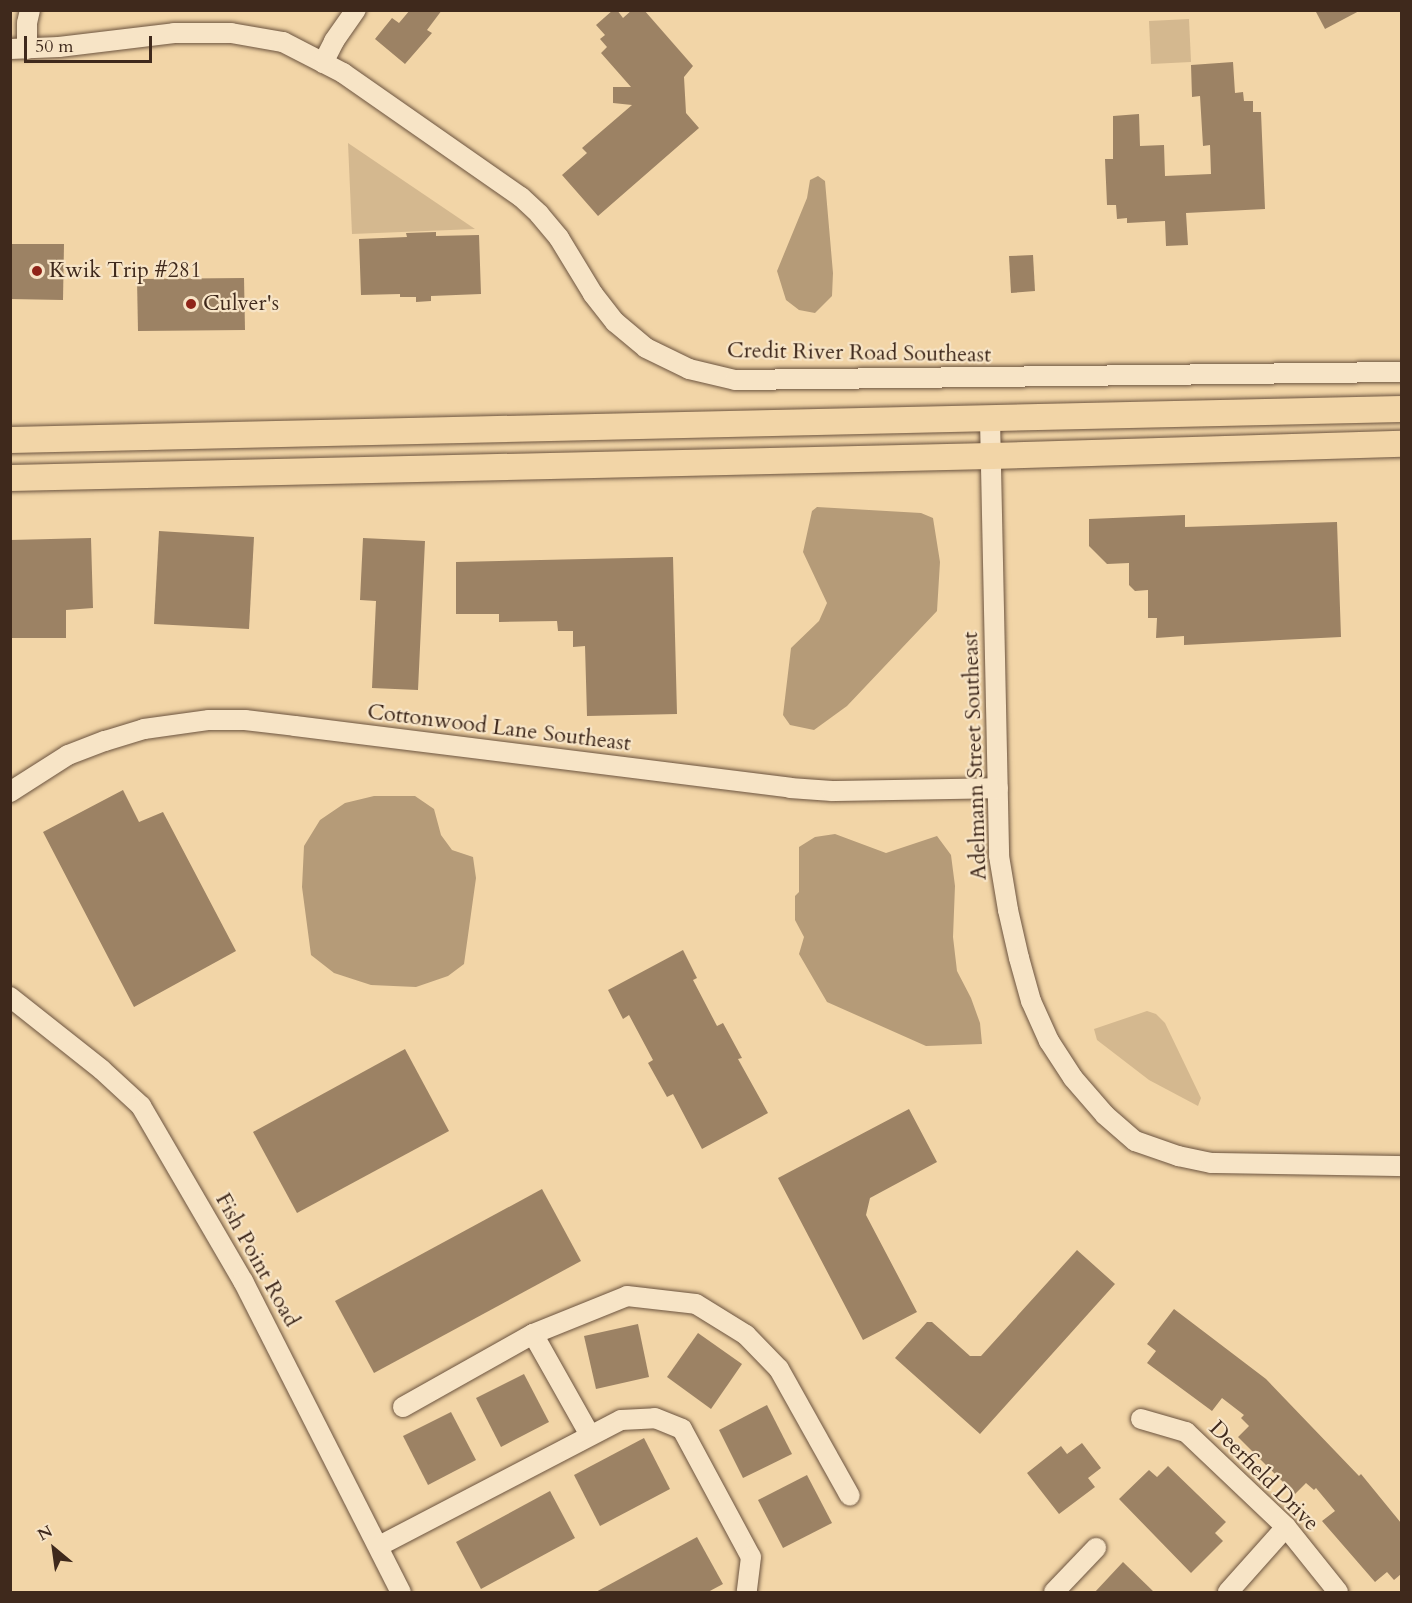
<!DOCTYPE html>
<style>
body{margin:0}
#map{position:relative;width:1412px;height:1603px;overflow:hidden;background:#f2d5a7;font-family:Cardo,serif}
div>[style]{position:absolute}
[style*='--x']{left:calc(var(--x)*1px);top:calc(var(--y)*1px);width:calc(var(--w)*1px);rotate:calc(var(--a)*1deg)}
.green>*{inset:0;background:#d4b88f}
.water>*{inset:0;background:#b59b78}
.building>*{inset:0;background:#9c8264}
.roads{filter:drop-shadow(0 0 2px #6c543f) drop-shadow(0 0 2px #6c543f)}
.minor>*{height:20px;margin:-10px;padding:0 10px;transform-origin:10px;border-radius:10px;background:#f7e4c6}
.major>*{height:26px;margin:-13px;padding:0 13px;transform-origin:13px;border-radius:13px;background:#f2d5a7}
.dots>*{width:16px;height:16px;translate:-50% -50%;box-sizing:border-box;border:3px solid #f7e4c6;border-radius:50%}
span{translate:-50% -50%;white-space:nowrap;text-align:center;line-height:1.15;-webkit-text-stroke:4.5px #f7e4c6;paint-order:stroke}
.poi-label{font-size:22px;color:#3f291c}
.left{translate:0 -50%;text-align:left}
.street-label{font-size:22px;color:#3f291c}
.frame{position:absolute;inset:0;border:12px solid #3f291c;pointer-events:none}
.north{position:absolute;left:24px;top:1519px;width:60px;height:60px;-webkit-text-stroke:4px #f7e4c6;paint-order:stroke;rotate:331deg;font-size:16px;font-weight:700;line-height:24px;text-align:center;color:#3f291c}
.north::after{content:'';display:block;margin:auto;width:21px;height:27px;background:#3f291c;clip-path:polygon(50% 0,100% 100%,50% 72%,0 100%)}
.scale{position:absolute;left:24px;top:36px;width:128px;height:27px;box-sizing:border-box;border:3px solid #3f291c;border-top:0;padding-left:8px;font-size:18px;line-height:21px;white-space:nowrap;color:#3f291c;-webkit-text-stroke:4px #f7e4c6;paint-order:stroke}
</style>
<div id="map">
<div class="green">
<i style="clip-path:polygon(1189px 19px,1191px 62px,1151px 64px,1149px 21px)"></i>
<i style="clip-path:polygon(348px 143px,475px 229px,352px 234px)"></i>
<i style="clip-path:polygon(1147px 1011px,1156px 1014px,1165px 1023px,1201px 1098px,1198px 1106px,1149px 1080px,1097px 1040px,1094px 1029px)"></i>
</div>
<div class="water">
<i style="clip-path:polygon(818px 176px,825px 181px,833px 273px,832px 296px,815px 313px,799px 310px,786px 300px,777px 271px,807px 198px,810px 180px)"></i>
<i style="clip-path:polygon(817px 507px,921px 513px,933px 518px,940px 562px,937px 611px,847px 706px,814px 730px,790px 725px,783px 715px,791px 648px,819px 621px,827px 603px,803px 552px,812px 511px)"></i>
<i style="clip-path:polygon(374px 796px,415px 796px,434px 809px,441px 835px,452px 850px,473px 857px,476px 878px,464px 964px,448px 976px,416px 987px,371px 985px,334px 973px,311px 955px,302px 887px,304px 846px,320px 820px,345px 803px)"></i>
<i style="clip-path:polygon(835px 834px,886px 853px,937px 836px,951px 855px,955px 886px,953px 937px,957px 971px,971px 998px,980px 1023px,982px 1044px,926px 1046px,827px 1002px,799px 954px,804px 937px,795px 920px,795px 896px,799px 892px,799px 847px,815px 837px)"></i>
</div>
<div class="building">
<i style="clip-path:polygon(410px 10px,442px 10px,427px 30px,432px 33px,405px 64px,375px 39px,392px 18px,399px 23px)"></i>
<i style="clip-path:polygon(613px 10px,617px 10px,623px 18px,632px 10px,644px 10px,693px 66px,684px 77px,686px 113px,699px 128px,598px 216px,562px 175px,587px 153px,582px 148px,632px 105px,613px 103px,613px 87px,631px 87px,601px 53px,607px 47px,600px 39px,605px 35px,596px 25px)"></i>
<i style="clip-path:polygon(1315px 10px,1361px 10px,1325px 29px)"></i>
<i style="clip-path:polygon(1233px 62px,1235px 93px,1243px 92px,1244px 101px,1253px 101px,1253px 112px,1261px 112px,1265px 209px,1186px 213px,1188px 245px,1166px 246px,1165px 221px,1127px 223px,1127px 218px,1117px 219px,1116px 205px,1107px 205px,1105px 159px,1113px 159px,1113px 116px,1139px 114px,1140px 146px,1164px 145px,1165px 176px,1211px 174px,1210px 145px,1203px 146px,1200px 96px,1192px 97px,1191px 65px)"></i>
<i style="clip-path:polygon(436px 232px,436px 236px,479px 235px,481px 294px,431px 296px,431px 301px,416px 302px,416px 297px,400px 297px,400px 294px,361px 295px,359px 239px,407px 237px,406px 233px)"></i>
<i style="clip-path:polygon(10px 244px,64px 244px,63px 300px,10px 299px)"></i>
<i style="clip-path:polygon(1033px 255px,1035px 291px,1011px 293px,1009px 256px)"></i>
<i style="clip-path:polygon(244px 278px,245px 330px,138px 331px,137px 279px)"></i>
<i style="clip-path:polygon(1185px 515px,1185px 527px,1337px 522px,1341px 637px,1184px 645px,1184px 636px,1156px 638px,1157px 618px,1148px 618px,1148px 590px,1135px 591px,1129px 585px,1129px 563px,1107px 564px,1089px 546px,1089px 519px)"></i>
<i style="clip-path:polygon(159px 531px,254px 537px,249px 629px,154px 624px)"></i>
<i style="clip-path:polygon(91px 538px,93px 608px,66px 610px,66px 638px,10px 638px,10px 540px)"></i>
<i style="clip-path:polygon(363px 538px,425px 541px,418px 690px,372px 688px,376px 601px,360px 600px)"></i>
<i style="clip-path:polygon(673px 557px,677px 714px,587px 716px,585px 646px,573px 647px,573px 631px,558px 631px,557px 621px,499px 622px,499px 614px,456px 614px,456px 562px)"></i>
<i style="clip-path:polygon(123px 790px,139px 822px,163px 812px,236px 951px,134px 1007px,43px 832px)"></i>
<i style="clip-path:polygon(683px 950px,697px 978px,693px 980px,717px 1026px,723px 1023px,742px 1058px,738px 1059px,768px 1113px,702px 1149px,673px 1094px,667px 1097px,648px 1063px,653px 1060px,629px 1015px,623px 1019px,608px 990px)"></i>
<i style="clip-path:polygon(405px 1049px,449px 1131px,297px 1213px,253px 1132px)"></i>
<i style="clip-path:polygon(909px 1109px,937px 1162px,870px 1198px,866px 1215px,917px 1312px,863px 1340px,778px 1178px)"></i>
<i style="clip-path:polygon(542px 1189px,581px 1261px,374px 1373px,335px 1301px)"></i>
<i style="clip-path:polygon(1077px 1250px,1115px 1284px,980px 1434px,895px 1358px,927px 1322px,932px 1322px,970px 1356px,981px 1356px)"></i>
<i style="clip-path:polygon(1174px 1309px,1266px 1379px,1359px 1476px,1361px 1474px,1401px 1523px,1401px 1574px,1394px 1580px,1387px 1572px,1375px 1582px,1322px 1521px,1335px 1511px,1316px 1488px,1314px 1490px,1306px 1483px,1295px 1494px,1238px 1437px,1249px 1426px,1241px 1418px,1244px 1415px,1222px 1398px,1212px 1411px,1147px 1363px,1156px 1351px,1147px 1344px)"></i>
<i style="clip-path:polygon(638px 1324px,649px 1377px,596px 1389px,584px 1336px)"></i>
<i style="clip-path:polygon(698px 1333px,742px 1364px,711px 1409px,667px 1377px)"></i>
<i style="clip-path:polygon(524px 1374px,549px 1422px,501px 1447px,476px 1398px)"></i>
<i style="clip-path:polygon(767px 1405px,792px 1454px,743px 1478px,719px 1430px)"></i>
<i style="clip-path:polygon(451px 1412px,476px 1460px,428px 1485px,403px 1436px)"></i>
<i style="clip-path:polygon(644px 1438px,670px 1489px,600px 1526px,574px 1475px)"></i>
<i style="clip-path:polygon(1082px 1443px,1101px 1468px,1088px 1478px,1095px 1487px,1059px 1514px,1027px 1473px,1061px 1446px,1067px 1454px)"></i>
<i style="clip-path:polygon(1168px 1466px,1226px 1522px,1215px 1533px,1223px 1541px,1191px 1573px,1119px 1499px,1149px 1470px,1157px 1477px)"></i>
<i style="clip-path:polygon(807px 1475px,832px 1523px,783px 1548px,758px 1500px)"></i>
<i style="clip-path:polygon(550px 1491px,575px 1538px,481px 1589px,456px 1542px)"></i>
<i style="clip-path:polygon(697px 1537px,723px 1584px,706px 1593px,594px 1593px)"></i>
<i style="clip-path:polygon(1123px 1562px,1155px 1593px,1094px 1593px)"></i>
</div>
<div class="roads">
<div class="minor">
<i style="--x:10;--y:49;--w:49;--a:-2.3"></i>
<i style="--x:59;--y:47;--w:116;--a:-6.9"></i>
<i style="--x:174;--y:33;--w:57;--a:0"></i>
<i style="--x:231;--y:33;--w:53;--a:9.8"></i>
<i style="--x:283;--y:42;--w:68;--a:27.3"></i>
<i style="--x:343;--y:73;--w:217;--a:34.9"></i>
<i style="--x:521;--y:197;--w:25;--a:43"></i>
<i style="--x:539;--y:214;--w:31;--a:50"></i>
<i style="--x:559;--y:238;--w:66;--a:58.7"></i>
<i style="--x:593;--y:294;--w:36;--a:52"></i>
<i style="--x:615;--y:322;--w:40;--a:40"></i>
<i style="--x:646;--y:348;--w:48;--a:26"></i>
<i style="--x:689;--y:369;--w:47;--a:13.4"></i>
<i style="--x:735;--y:380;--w:667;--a:-0.69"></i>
<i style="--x:27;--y:49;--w:26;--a:-90"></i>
<i style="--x:27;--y:23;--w:13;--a:-77"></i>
<i style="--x:323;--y:63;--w:25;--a:-63"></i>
<i style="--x:334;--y:41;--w:38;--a:-55"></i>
<i style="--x:990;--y:419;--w:437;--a:88.8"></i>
<i style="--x:999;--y:856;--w:55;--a:80.5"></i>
<i style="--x:1008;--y:910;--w:49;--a:77.1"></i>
<i style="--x:1019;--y:958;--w:45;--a:74.4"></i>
<i style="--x:1031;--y:1001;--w:44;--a:65.8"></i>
<i style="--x:1049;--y:1041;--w:44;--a:57"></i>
<i style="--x:1073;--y:1078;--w:49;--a:49.1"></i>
<i style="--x:1105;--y:1115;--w:40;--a:41"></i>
<i style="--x:1135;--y:1141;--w:46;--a:19.2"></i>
<i style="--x:1178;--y:1156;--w:34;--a:12"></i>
<i style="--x:1211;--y:1163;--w:191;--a:0.9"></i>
<i style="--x:10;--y:792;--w:69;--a:-32.5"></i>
<i style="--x:68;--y:755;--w:40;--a:-21"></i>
<i style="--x:105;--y:741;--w:41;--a:-17.1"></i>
<i style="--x:144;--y:729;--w:66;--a:-7.9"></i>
<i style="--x:209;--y:720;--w:36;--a:0"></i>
<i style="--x:245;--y:720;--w:50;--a:6.8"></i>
<i style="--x:295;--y:726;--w:499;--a:7.1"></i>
<i style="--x:790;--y:788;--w:42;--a:4.1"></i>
<i style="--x:832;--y:791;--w:166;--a:-1"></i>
<i style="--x:10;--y:997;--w:117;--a:38.4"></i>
<i style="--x:102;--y:1070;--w:53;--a:42.7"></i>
<i style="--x:141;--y:1106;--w:203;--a:59.8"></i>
<i style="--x:243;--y:1281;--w:349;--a:63.1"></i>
<i style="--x:533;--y:1334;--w:116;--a:60.6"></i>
<i style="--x:403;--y:1407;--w:149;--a:-29.3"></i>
<i style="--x:533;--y:1334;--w:101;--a:-22"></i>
<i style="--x:627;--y:1296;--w:69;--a:6.6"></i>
<i style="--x:696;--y:1304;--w:59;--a:31.8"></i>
<i style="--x:746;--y:1335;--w:47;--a:45.9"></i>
<i style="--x:779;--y:1369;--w:145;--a:60.8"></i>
<i style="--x:1141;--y:1419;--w:47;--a:16.1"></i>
<i style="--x:1186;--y:1432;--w:138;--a:43.5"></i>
<i style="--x:1286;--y:1527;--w:83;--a:51.3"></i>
<i style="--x:379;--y:1546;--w:273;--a:-27.5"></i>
<i style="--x:621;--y:1420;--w:34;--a:-3"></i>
<i style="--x:655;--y:1418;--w:29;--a:22"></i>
<i style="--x:682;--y:1429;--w:145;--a:61.7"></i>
<i style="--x:751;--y:1557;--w:35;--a:97"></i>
<i style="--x:1054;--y:1592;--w:61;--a:-46.3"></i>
<i style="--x:1228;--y:1592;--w:87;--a:-48.3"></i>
</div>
<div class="major">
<i style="--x:10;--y:440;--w:1392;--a:-1.28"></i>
<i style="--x:10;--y:478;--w:981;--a:-1.28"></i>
<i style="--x:991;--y:456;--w:411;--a:-1.7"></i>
</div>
</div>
<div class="dots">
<i style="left:37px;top:271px;background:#8f2418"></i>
<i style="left:191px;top:304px;background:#8f2418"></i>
</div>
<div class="poi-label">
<span class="left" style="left:49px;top:271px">Kwik Trip #281</span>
<span class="left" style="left:203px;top:304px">Culver's</span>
</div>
<div class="street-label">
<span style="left:859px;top:353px;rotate:1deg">Credit River Road Southeast</span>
<span style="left:499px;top:728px;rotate:7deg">Cottonwood Lane Southeast</span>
<span style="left:975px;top:756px;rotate:-92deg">Adelmann Street Southeast</span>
<span style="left:257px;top:1260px;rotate:61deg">Fish Point Road</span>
<span style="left:1264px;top:1476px;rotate:45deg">Deerfield Drive</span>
</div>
<div class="frame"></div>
<div class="north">N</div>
<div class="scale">50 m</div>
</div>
